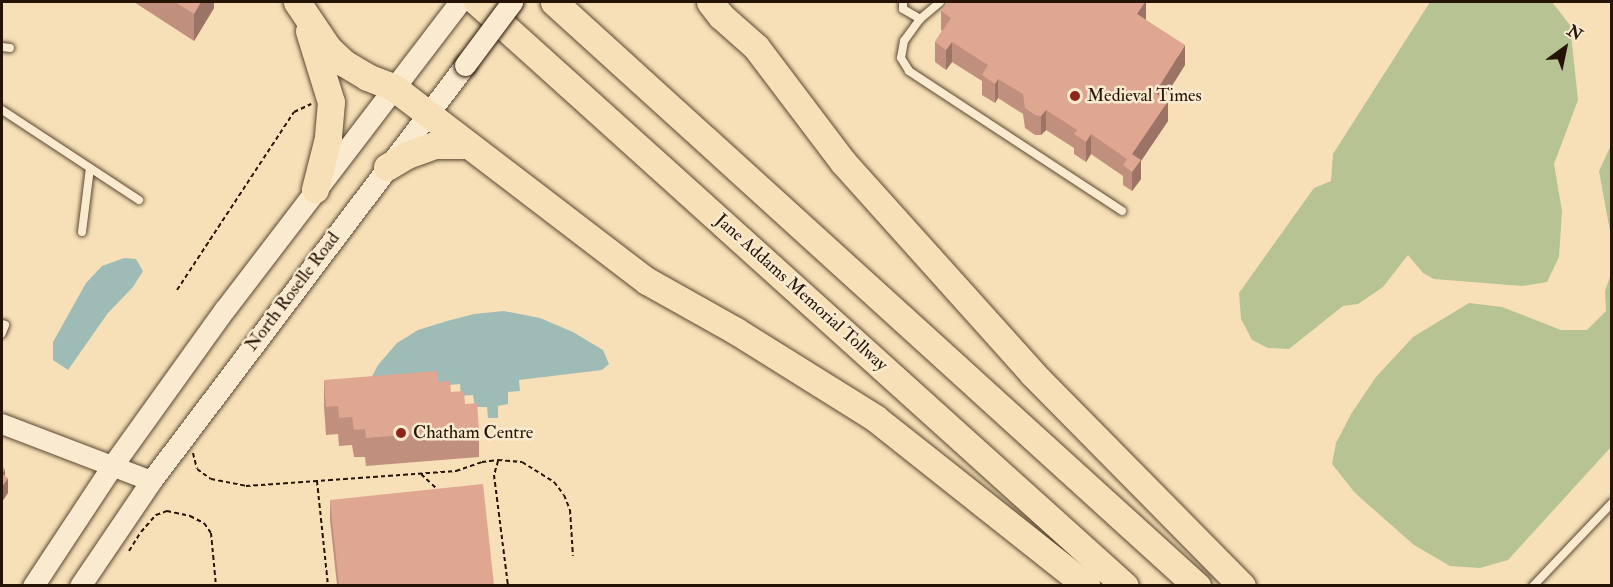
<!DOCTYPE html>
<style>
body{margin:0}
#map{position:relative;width:1613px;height:587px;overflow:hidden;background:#f7e0b7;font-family:"IM FELL Double Pica",serif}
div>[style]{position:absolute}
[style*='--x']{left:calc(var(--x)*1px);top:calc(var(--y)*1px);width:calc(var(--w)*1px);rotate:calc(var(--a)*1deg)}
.green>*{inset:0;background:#b7c393}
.water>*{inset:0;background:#9ebcb5}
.path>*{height:2px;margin-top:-1px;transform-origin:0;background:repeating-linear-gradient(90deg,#251405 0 4.5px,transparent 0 7.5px)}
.roads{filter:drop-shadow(0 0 2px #5a4732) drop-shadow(0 0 2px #5a4732)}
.service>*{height:8px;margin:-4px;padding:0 4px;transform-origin:4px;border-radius:4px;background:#faebd0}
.tertiary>*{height:20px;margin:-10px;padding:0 10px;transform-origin:10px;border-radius:10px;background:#faebd0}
.secondary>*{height:21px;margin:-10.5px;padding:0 10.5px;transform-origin:10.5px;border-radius:10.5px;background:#faebd0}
.motorway>*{height:27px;margin:-13.5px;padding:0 13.5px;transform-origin:13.5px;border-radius:13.5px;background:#f7e0b7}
.bridges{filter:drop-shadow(0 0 2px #251405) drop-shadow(0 0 2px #251405)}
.secondary-bridge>*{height:21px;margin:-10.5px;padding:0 10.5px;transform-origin:10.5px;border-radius:10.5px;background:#faebd0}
.wall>*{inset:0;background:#c08f7d}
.shaded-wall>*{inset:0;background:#9c7466}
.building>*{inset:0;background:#dfa691}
.dots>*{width:16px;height:16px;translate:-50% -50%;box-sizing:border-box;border:3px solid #faebd0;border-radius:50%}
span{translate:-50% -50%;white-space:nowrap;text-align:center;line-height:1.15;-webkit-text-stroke:5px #faebd0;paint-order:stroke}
.poi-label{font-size:18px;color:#251405}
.left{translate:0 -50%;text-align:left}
.street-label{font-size:18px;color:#251405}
.frame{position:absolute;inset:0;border:3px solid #251405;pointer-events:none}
.north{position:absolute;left:1535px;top:18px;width:60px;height:60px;-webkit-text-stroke:4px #faebd0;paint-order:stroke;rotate:33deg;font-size:16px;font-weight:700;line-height:24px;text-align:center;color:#251405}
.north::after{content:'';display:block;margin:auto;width:21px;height:27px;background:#251405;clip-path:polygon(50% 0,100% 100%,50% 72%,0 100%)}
</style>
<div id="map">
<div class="green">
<i style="clip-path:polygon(1430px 2px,1552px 2px,1570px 25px,1578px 100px,1554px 164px,1562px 211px,1559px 257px,1547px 282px,1522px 286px,1434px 279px,1423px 273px,1408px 255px,1383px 287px,1358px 304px,1343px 306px,1289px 349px,1268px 348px,1252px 340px,1241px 319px,1239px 293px,1314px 188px,1331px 181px,1333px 154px)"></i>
<i style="clip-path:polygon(1611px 145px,1611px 237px,1599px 171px)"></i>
<i style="clip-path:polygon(1611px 274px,1611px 447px,1508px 560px,1480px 568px,1450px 566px,1414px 545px,1355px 493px,1332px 464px,1336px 443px,1351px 414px,1376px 377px,1413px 337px,1469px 303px,1502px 307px,1561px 330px,1587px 330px,1606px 311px,1605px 291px)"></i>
</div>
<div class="water">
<i style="clip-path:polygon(124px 258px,136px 259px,143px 271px,133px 287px,108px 313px,68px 370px,53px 360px,53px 342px,86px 283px,102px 266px)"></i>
<i style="clip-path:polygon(504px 311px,540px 318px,573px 332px,603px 350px,609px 364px,602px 370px,519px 380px,520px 391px,508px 392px,508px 404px,498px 406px,498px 418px,488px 418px,487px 407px,475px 407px,473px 395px,461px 396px,460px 384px,369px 393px,368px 384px,378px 365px,397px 343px,418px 330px,447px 321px,474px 314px)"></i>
</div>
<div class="path">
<i style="--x:177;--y:290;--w:213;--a:-56.7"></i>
<i style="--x:294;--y:112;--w:19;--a:-25"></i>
<i style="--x:193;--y:453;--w:16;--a:76"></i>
<i style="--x:197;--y:469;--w:17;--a:36"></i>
<i style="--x:211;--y:479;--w:36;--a:11"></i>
<i style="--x:246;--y:486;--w:211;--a:-4.1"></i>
<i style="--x:456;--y:471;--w:28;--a:-19"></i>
<i style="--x:482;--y:462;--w:16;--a:-7"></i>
<i style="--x:498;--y:460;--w:24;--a:5"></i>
<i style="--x:522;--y:462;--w:38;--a:32"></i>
<i style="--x:554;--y:482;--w:16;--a:52"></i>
<i style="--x:564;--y:495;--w:16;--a:68"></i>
<i style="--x:570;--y:510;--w:46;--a:86.3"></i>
<i style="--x:498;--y:461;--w:15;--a:106"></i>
<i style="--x:494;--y:475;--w:112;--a:82.8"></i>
<i style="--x:421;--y:474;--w:23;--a:43"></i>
<i style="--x:317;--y:481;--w:106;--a:84"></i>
<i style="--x:129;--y:551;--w:22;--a:-58"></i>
<i style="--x:141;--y:532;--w:23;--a:-49"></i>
<i style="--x:156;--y:515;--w:12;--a:-20"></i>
<i style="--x:167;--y:511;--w:24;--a:12"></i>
<i style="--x:190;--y:516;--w:16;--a:27"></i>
<i style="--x:204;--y:523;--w:12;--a:55"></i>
<i style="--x:211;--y:533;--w:53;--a:84.6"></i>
</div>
<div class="roads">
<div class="service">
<i style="--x:903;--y:2;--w:7;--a:90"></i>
<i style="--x:903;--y:9;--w:20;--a:30"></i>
<i style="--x:920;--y:19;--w:26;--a:-40"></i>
<i style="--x:920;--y:19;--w:27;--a:126"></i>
<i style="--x:904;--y:41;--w:17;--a:100"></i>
<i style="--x:901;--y:58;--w:15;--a:58"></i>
<i style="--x:909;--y:71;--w:255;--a:33.3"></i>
<i style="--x:2;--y:47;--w:8;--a:7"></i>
<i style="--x:2;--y:110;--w:164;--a:33.3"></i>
<i style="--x:82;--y:232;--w:64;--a:-82.9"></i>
<i style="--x:2;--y:324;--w:3;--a:18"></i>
<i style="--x:5;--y:325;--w:9;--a:111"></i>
<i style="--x:1533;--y:586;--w:115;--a:-46.4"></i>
</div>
<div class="tertiary">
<i style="--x:2;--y:424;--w:160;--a:20.9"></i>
</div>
<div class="secondary">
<i style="--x:33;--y:586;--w:144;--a:-56.6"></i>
<i style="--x:112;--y:466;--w:193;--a:-54.3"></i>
<i style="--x:225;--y:309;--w:387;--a:-52.6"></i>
<i style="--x:80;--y:586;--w:127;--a:-55.9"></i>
<i style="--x:151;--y:481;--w:521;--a:-52.95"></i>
</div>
<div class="motorway">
<i style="--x:297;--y:2;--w:55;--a:56"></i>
<i style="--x:328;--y:48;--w:22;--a:43"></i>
<i style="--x:344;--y:63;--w:27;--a:31"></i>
<i style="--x:367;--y:77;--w:28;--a:21"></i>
<i style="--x:393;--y:87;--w:320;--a:37.4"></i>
<i style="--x:647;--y:281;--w:102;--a:29.3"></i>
<i style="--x:736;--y:331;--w:164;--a:32"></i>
<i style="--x:875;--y:418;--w:270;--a:38.4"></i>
<i style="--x:477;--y:2;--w:872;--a:42.03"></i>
<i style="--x:554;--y:2;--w:869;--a:42.25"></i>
<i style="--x:710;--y:2;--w:18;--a:52"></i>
<i style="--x:721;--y:16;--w:47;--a:41.5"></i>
<i style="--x:756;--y:47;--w:144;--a:52.9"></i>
<i style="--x:843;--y:162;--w:283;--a:48.1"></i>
<i style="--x:1032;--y:373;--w:299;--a:45.4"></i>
<i style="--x:309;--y:31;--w:74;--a:72.8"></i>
<i style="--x:331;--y:102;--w:36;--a:95"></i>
<i style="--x:328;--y:138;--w:53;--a:104.3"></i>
<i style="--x:387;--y:167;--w:23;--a:-31"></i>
<i style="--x:407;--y:155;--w:30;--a:-20"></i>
<i style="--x:435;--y:145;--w:33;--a:0"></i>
</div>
</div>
<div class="bridges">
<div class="secondary-bridge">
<i style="--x:465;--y:65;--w:79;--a:-53.3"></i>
</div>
</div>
<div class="wall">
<i style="clip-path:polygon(134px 2px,214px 2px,214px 8px,194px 41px)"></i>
<i style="clip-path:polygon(1146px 2px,1146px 20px,1185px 65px,1164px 99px,1168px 121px,1141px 161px,1141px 179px,1132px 191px,1123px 185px,1123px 176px,1091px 154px,1086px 162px,1074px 154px,1074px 148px,1046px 130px,1041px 135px,1035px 135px,1025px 128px,1023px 114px,998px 98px,995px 103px,982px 95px,982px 81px,952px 62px,946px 70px,935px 62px,935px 42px,942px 31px,941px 30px,941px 11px)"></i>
<i style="clip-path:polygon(324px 380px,438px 382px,465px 404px,479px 429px,479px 457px,366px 466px,365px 457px,354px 457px,352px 445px,339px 446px,338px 434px,326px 435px,324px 407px)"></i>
<i style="clip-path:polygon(330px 500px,494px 585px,337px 585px,330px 520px)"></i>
</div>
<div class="shaded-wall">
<i style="clip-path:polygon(201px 2px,214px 2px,214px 8px,194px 41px,194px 14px)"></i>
<i style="clip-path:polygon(1145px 2px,1146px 2px,1146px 20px,1137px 14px)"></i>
<i style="clip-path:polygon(952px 42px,952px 62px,946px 70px,946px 50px)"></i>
<i style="clip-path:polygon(1185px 45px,1185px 65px,1155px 112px,1155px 93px)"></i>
<i style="clip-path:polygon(998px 79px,998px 98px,995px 103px,995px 84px)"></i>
<i style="clip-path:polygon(1168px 101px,1168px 121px,1141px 161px,1141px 179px,1132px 191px,1132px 154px)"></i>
<i style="clip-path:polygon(1046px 110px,1046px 130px,1041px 135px,1041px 116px)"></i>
<i style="clip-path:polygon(1091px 134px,1091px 154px,1086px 162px,1086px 142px)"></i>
<i style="clip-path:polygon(5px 469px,5px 482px,8px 478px,8px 493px,2px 502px,2px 511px,2px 474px)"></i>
</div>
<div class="building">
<i style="clip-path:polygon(175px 2px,201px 2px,194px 14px)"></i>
<i style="clip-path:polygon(948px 2px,1145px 2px,1137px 14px,1185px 45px,1155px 93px,1168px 101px,1132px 154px,1141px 160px,1132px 172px,1123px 165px,1127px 159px,1091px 134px,1086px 142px,1074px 134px,1077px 130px,1046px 110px,1041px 116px,1035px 115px,1025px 108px,1023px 94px,998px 79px,995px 84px,982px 75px,988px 65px,952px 42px,946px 50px,935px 42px,951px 18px,941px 11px)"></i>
<i style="clip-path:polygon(437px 371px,438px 382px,450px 381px,451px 392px,464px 391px,465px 404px,477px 403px,479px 429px,366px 438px,365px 429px,354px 430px,352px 417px,339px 418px,338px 406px,326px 407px,324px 380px)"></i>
<i style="clip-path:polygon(2px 466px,5px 469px,2px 474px)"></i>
<i style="clip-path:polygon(2px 474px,8px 478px,2px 487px)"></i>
<i style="clip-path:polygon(483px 484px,494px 585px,339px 585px,330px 500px)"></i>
</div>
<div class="dots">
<i style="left:1075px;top:96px;background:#8f2418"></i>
<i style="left:401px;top:433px;background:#8f2418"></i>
</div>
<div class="poi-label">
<span class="left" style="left:1087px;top:96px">Medieval Times</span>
<span class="left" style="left:413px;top:433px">Chatham Centre</span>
</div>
<div class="street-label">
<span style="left:293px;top:292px;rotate:-53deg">North Roselle Road</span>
<span style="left:801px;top:293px;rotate:42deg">Jane Addams Memorial Tollway</span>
</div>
<div class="frame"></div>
<div class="north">N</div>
</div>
